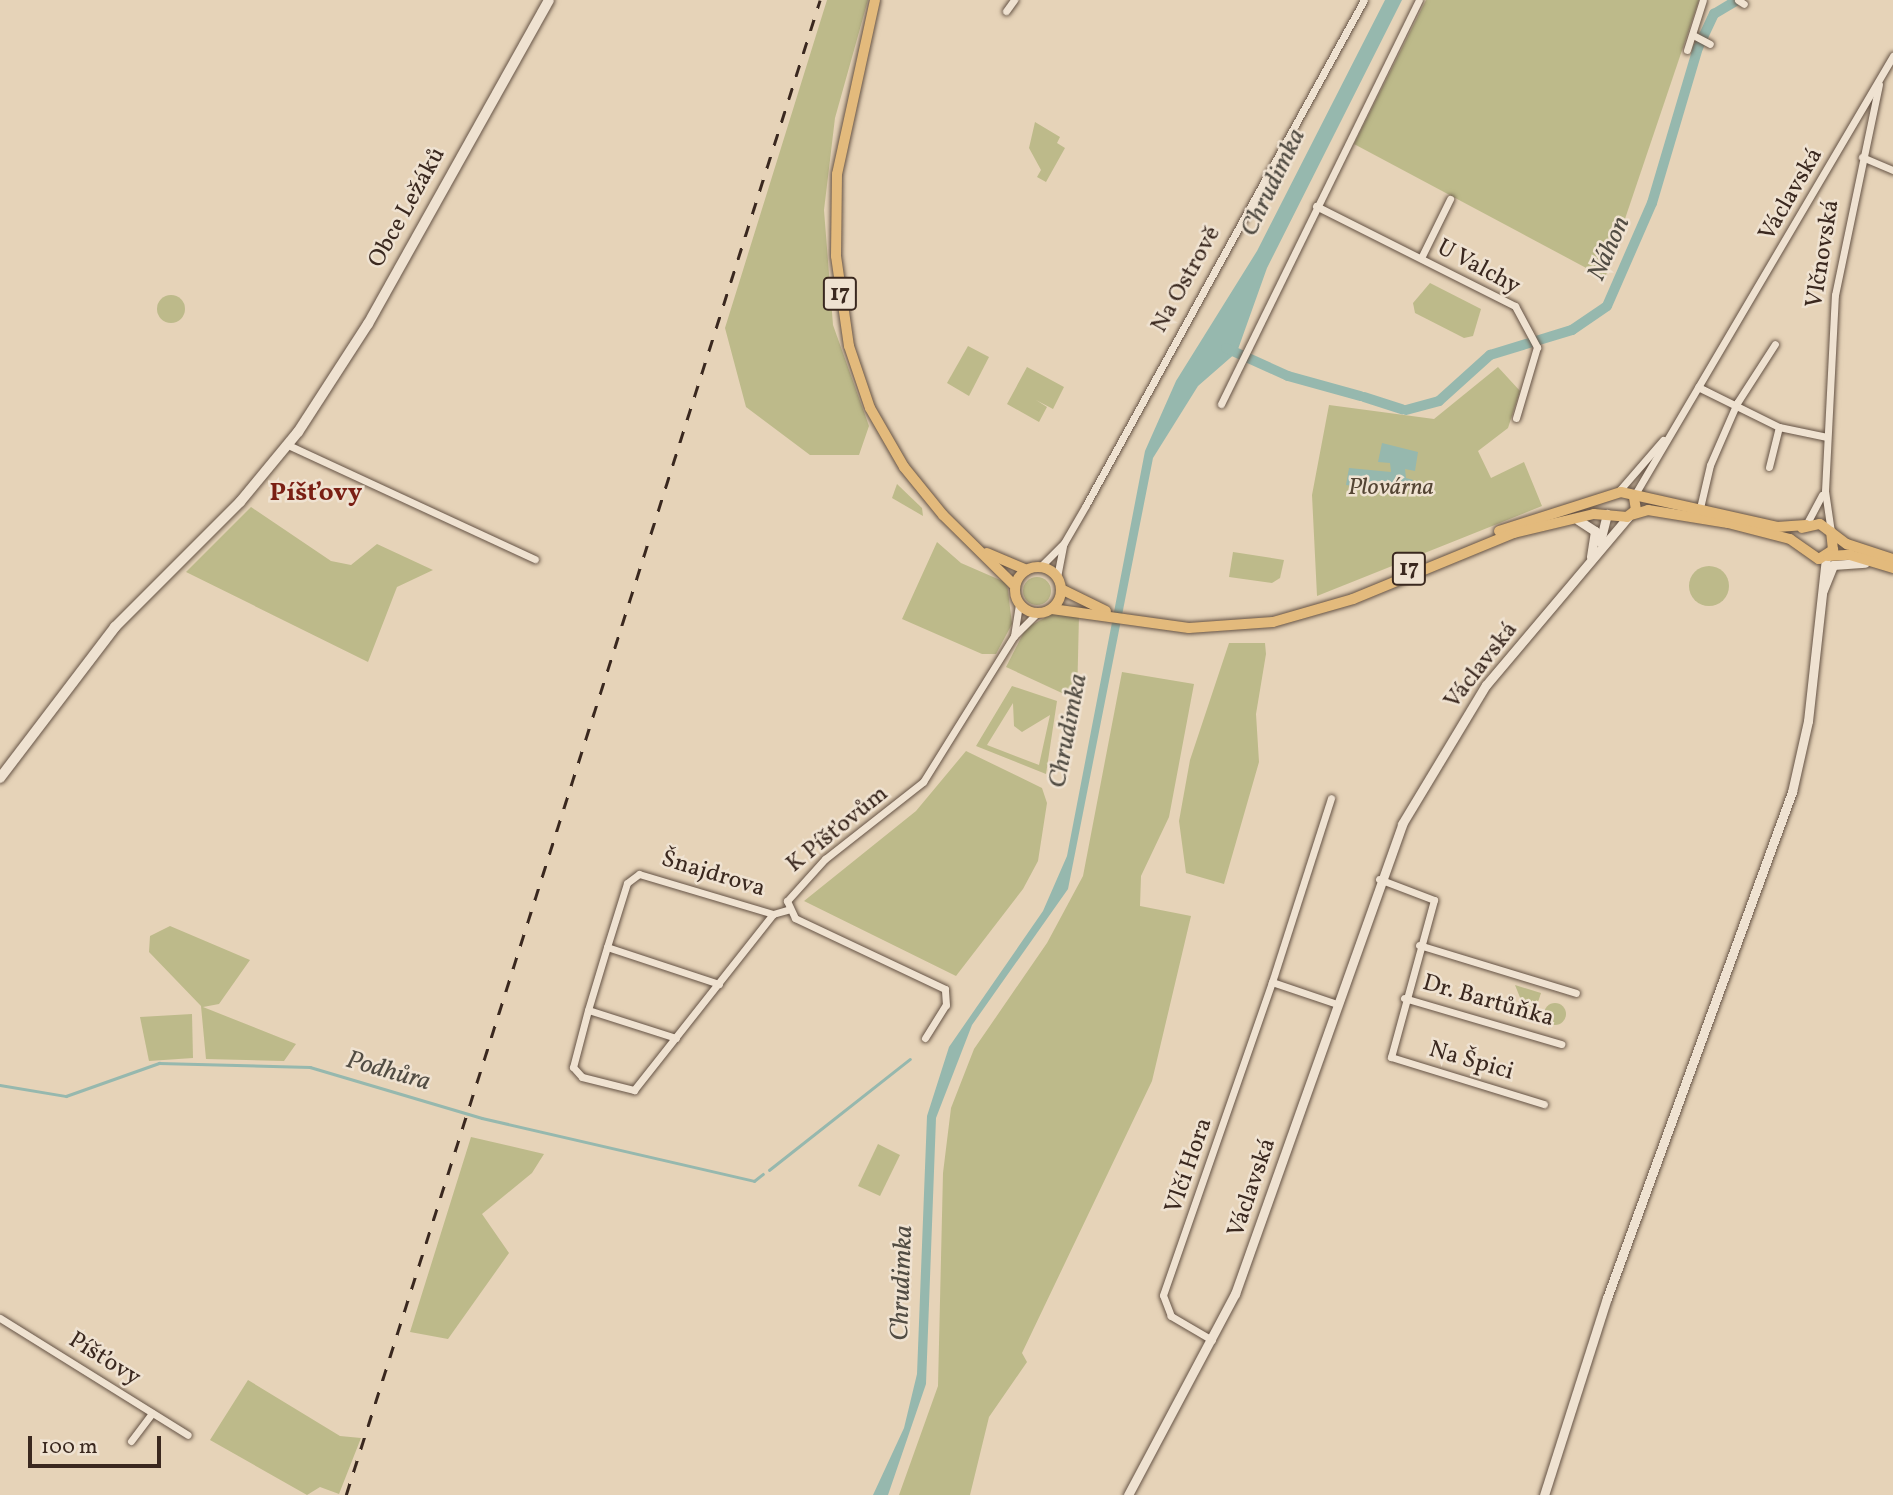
<!DOCTYPE html>
<meta charset="utf-8">
<style>
body{margin:0}
#map{position:relative;width:1893px;height:1495px;overflow:hidden;background:#e6d3b8;font-family:Vollkorn,serif}
div>[style]{position:absolute}
[style*='--x']{left:calc(var(--x)*1px);top:calc(var(--y)*1px);width:calc(var(--w)*1px);rotate:calc(var(--a)*1deg)}
.green>*{inset:0;background:#bdba8a}
.round{border-radius:50%}
.water>*{inset:0;background:#96b8ae}
.stream>*{height:2.5px;margin:-1.25px;padding:0 1.25px;transform-origin:1.25px;border-radius:1.25px;background:#96b8ae}
.canal>*{height:10px;margin:-5px;padding:0 5px;transform-origin:5px;border-radius:5px;background:#96b8ae}
.roads{filter:drop-shadow(0 0 2px #655345) drop-shadow(0 0 2px #655345)}
.minor>*{height:7px;margin:-3.5px;padding:0 3.5px;transform-origin:3.5px;border-radius:3.5px;background:#efe2d1}
.tertiary>*{height:9px;margin:-4.5px;padding:0 4.5px;transform-origin:4.5px;border-radius:4.5px;background:#efe2d1}
.secondary>*{height:10px;margin:-5px;padding:0 5px;transform-origin:5px;border-radius:5px;background:#efe2d1}
.primary>*{height:10px;margin:-5px;padding:0 5px;transform-origin:5px;border-radius:5px;background:#e3ba7c}
.primary>.ring{margin:-5px;padding:0;box-sizing:content-box;background:none;border:10px solid #e3ba7c;border-radius:50%}
.rail>*{height:2.5px;margin-top:-1.25px;transform-origin:0;background:repeating-linear-gradient(90deg,#3a281f 0 12px,transparent 0 24px)}
span{translate:-50% -50%;white-space:nowrap;text-align:center;line-height:1.15;-webkit-text-stroke:5px #efe2d1;paint-order:stroke}
.shield-label span{padding:2px 5px;background:#efe2d1;border:2px solid;border-radius:5px;-webkit-text-stroke-width:0}
.shield-label{font-size:23px;color:#3a281f;font-weight:700}
.street-label{font-size:24px;color:#3a281f}
.park-label{font-size:24px;color:#544534;font-style:italic}
.water-label{font-size:26px;color:#514c43;font-style:italic}
.neighbourhood-label{font-size:26px;color:#7a1f14;font-weight:700}
.scale{position:absolute;left:28px;top:1436px;width:133px;height:32px;box-sizing:border-box;border:4px solid #3a281f;border-top:0;padding-left:9px;font-size:21px;line-height:24px;white-space:nowrap;color:#3a281f;-webkit-text-stroke:5px #efe2d1;paint-order:stroke}
</style>
<div id="map">
<div class="green">
<i style="clip-path:polygon(827px 0,868px 0,835px 118px,824px 210px,833px 325px,869px 426px,859px 455px,810px 455px,746px 407px,725px 328px)"></i>
<i style="clip-path:polygon(1426px 0,1699px 0,1605px 278px,1354px 144px)"></i>
<i style="clip-path:polygon(1035px 122px,1060px 137px,1057px 143px,1065px 148px,1046px 182px,1037px 177px,1041px 170px,1029px 148px)"></i>
<i style="clip-path:polygon(1430px 283px,1481px 309px,1473px 336px,1464px 338px,1415px 313px,1413px 303px)"></i>
<i class="round" style="left:157px;top:295px;width:28px;height:28px"></i>
<i style="clip-path:polygon(968px 346px,989px 357px,969px 396px,947px 383px)"></i>
<i style="clip-path:polygon(1027px 367px,1064px 387px,1053px 409px,1036px 400px,1047px 407px,1039px 422px,1007px 404px)"></i>
<i style="clip-path:polygon(1498px 367px,1520px 391px,1508px 428px,1478px 451px,1491px 478px,1524px 462px,1542px 506px,1317px 596px,1312px 495px,1329px 405px,1434px 419px)"></i>
<i style="clip-path:polygon(897px 484px,922px 508px,923px 516px,892px 498px)"></i>
<i style="clip-path:polygon(251px 507px,331px 561px,351px 565px,377px 544px,433px 570px,397px 587px,368px 662px,186px 572px)"></i>
<i style="clip-path:polygon(937px 542px,961px 563px,1007px 583px,1012px 624px,996px 654px,982px 654px,902px 619px)"></i>
<i style="clip-path:polygon(1233px 552px,1284px 560px,1280px 578px,1272px 583px,1229px 577px)"></i>
<i class="round" style="left:1689px;top:566px;width:40px;height:40px"></i>
<i class="round" style="left:1023px;top:577px;width:28px;height:28px"></i>
<i style="clip-path:polygon(1052px 614px,1079px 615px,1077px 700px,1006px 667px,1026px 628px)"></i>
<i style="clip-path:polygon(1229px 643px,1265px 643px,1266px 654px,1256px 714px,1259px 762px,1224px 884px,1186px 873px,1179px 821px,1190px 760px)"></i>
<i style="clip-path:polygon(1122px 672px,1194px 684px,1169px 817px,1141px 876px,1140px 906px,1191px 916px,1152px 1081px,1022px 1353px,1027px 1362px,989px 1417px,970px 1495px,899px 1495px,938px 1386px,943px 1173px,951px 1108px,974px 1049px,1047px 943px,1083px 876px)"></i>
<i style="clip-path:polygon(evenodd,1012px 686px,1057px 701px,1046px 774px,976px 746px,1012px 686px,1013px 703px,1014px 726px,1022px 732px,1050px 715px,1039px 765px,987px 745px,1013px 703px)"></i>
<i style="clip-path:polygon(966px 751px,1042px 788px,1047px 803px,1038px 861px,1023px 889px,956px 976px,804px 901px,916px 811px)"></i>
<i style="clip-path:polygon(170px 926px,250px 960px,219px 1004px,203px 1007px,296px 1044px,284px 1061px,206px 1059px,201px 1006px,149px 952px,150px 936px)"></i>
<i style="clip-path:polygon(1515px 985px,1541px 993px,1536px 1008px,1523px 1005px)"></i>
<i class="round" style="left:1544px;top:1003px;width:22px;height:22px"></i>
<i style="clip-path:polygon(192px 1014px,193px 1058px,149px 1061px,140px 1017px)"></i>
<i style="clip-path:polygon(471px 1137px,544px 1154px,532px 1173px,482px 1214px,509px 1253px,448px 1339px,410px 1332px)"></i>
<i style="clip-path:polygon(878px 1144px,900px 1155px,880px 1196px,858px 1186px)"></i>
<i style="clip-path:polygon(248px 1380px,340px 1436px,361px 1438px,339px 1494px,320px 1487px,307px 1495px,210px 1440px)"></i>
</div>
<div class="water">
<i style="clip-path:polygon(1385px 0,1402px 0,1267px 268px,1237px 352px,1198px 386px,1153px 458px,1068px 889px,972px 1025px,936px 1118px,926px 1384px,888px 1495px,873px 1495px,904px 1428px,917px 1374px,927px 1116px,949px 1047px,1043px 911px,1067px 856px,1145px 451px,1176px 381px,1257px 251px)"></i>
<i style="clip-path:polygon(1382px 443px,1418px 452px,1415px 471px,1405px 469px,1406px 478px,1413px 480px,1405px 494px,1381px 485px,1380px 490px,1346px 485px,1349px 468px,1391px 472px,1390px 463px,1378px 462px)"></i>
</div>
<div class="stream">
<i style="--x:0;--y:1085;--w:67;--a:9.5"></i>
<i style="--x:66;--y:1096;--w:99;--a:-19.5"></i>
<i style="--x:159;--y:1063;--w:151;--a:1.5"></i>
<i style="--x:310;--y:1067;--w:179;--a:16.5"></i>
<i style="--x:482;--y:1118;--w:279;--a:13"></i>
<i style="--x:754;--y:1181;--w:11;--a:-38"></i>
<i style="--x:769;--y:1170;--w:179;--a:-38.2"></i>
</div>
<div class="canal">
<i style="--x:1226;--y:348;--w:68;--a:24.3"></i>
<i style="--x:1288;--y:376;--w:75;--a:15.5"></i>
<i style="--x:1364;--y:397;--w:40;--a:18"></i>
<i style="--x:1406;--y:410;--w:34;--a:-15"></i>
<i style="--x:1439;--y:401;--w:69;--a:-42"></i>
<i style="--x:1490;--y:355;--w:86;--a:-17"></i>
<i style="--x:1572;--y:330;--w:42;--a:-34.4"></i>
<i style="--x:1607;--y:306;--w:112;--a:-66.4"></i>
<i style="--x:1652;--y:203;--w:162;--a:-73.5"></i>
<i style="--x:1698;--y:48;--w:38;--a:-65"></i>
<i style="--x:1714;--y:14;--w:27;--a:-31"></i>
</div>
<div class="roads">
<div class="minor">
<i style="--x:1738;--y:0;--w:7;--a:34"></i>
<i style="--x:1006;--y:11;--w:14;--a:-54"></i>
<i style="--x:1693;--y:35;--w:19;--a:28"></i>
<i style="--x:1687;--y:50;--w:52;--a:-72.3"></i>
<i style="--x:1862;--y:157;--w:34;--a:23"></i>
<i style="--x:1316;--y:206;--w:223;--a:26.7"></i>
<i style="--x:1515;--y:306;--w:47;--a:61.8"></i>
<i style="--x:1537;--y:347;--w:74;--a:106.5"></i>
<i style="--x:1421;--y:258;--w:66;--a:-63.8"></i>
<i style="--x:1698;--y:387;--w:90;--a:26.3"></i>
<i style="--x:1221;--y:404;--w:450;--a:-63.9"></i>
<i style="--x:288;--y:445;--w:272;--a:24.8"></i>
<i style="--x:1769;--y:467;--w:41;--a:-76"></i>
<i style="--x:1779;--y:427;--w:49;--a:11.8"></i>
<i style="--x:1618;--y:492;--w:69;--a:-49.1"></i>
<i style="--x:1634;--y:496;--w:511;--a:-59.52"></i>
<i style="--x:1700;--y:508;--w:44;--a:-76.9"></i>
<i style="--x:1710;--y:465;--w:68;--a:-66.5"></i>
<i style="--x:1737;--y:403;--w:70;--a:-57.2"></i>
<i style="--x:1806;--y:525;--w:34;--a:-62"></i>
<i style="--x:1831;--y:532;--w:41;--a:-98.3"></i>
<i style="--x:1825;--y:491;--w:196;--a:-87.1"></i>
<i style="--x:1835;--y:295;--w:215;--a:-78.2"></i>
<i style="--x:1040;--y:567;--w:34;--a:-45"></i>
<i style="--x:1064;--y:543;--w:44;--a:-59.9"></i>
<i style="--x:1086;--y:505;--w:576;--a:-61.17"></i>
<i style="--x:1057;--y:577;--w:32;--a:-79"></i>
<i style="--x:1014;--y:636;--w:32;--a:-81"></i>
<i style="--x:1379;--y:879;--w:59;--a:20.9"></i>
<i style="--x:1434;--y:900;--w:163;--a:105.3"></i>
<i style="--x:1391;--y:1057;--w:160;--a:17.1"></i>
<i style="--x:1419;--y:945;--w:164;--a:17"></i>
<i style="--x:607;--y:947;--w:67;--a:-72.6"></i>
<i style="--x:627;--y:883;--w:15;--a:-37"></i>
<i style="--x:639;--y:874;--w:140;--a:16.6"></i>
<i style="--x:1272;--y:982;--w:193;--a:-72.2"></i>
<i style="--x:1404;--y:998;--w:164;--a:16.3"></i>
<i style="--x:588;--y:1010;--w:59;--a:104.7"></i>
<i style="--x:573;--y:1067;--w:13;--a:48"></i>
<i style="--x:582;--y:1077;--w:54;--a:14"></i>
<i style="--x:634;--y:1090;--w:224;--a:-51.7"></i>
<i style="--x:773;--y:914;--w:15;--a:-16"></i>
<i style="--x:676;--y:1038;--w:92;--a:-162.3"></i>
<i style="--x:588;--y:1010;--w:66;--a:-73.2"></i>
<i style="--x:607;--y:947;--w:118;--a:18.3"></i>
<i style="--x:925;--y:1038;--w:39;--a:-58"></i>
<i style="--x:946;--y:1005;--w:16;--a:-94"></i>
<i style="--x:945;--y:989;--w:166;--a:-154.7"></i>
<i style="--x:795;--y:918;--w:19;--a:-115"></i>
<i style="--x:787;--y:901;--w:57;--a:-47.9"></i>
<i style="--x:825;--y:859;--w:125;--a:-38.2"></i>
<i style="--x:923;--y:782;--w:172;--a:-58.1"></i>
<i style="--x:1014;--y:636;--w:33;--a:-45"></i>
<i style="--x:0;--y:1318;--w:221;--a:31.9"></i>
<i style="--x:1212;--y:1340;--w:48;--a:-149.7"></i>
<i style="--x:1171;--y:1316;--w:22;--a:-111"></i>
<i style="--x:1163;--y:1295;--w:331;--a:-70.8"></i>
<i style="--x:1272;--y:982;--w:69;--a:18.7"></i>
<i style="--x:131;--y:1441;--w:35;--a:-53"></i>
</div>
<div class="tertiary">
<i style="--x:1578;--y:520;--w:20;--a:33"></i>
<i style="--x:1595;--y:531;--w:26;--a:99"></i>
<i style="--x:1600;--y:542;--w:29;--a:-76"></i>
<i style="--x:1823;--y:590;--w:27;--a:-68"></i>
<i style="--x:1833;--y:565;--w:32;--a:-4"></i>
<i style="--x:1128;--y:1495;--w:228;--a:-62"></i>
<i style="--x:1235;--y:1294;--w:499;--a:-70.4"></i>
<i style="--x:1402;--y:824;--w:162;--a:-58.9"></i>
<i style="--x:1486;--y:685;--w:221;--a:-49.8"></i>
<i style="--x:1544;--y:1495;--w:207;--a:-72.3"></i>
<i style="--x:1607;--y:1298;--w:539;--a:-69.92"></i>
<i style="--x:1792;--y:792;--w:73;--a:-77.3"></i>
<i style="--x:1808;--y:721;--w:165;--a:-83.7"></i>
</div>
<div class="secondary">
<i style="--x:0;--y:778;--w:190;--a:-52.7"></i>
<i style="--x:115;--y:627;--w:177;--a:-45"></i>
<i style="--x:240;--y:502;--w:91;--a:-50.4"></i>
<i style="--x:298;--y:432;--w:129;--a:-57.1"></i>
<i style="--x:368;--y:324;--w:371;--a:-60.8"></i>
</div>
<div class="primary">
<i style="--x:875;--y:0;--w:178;--a:102.3"></i>
<i style="--x:837;--y:174;--w:82;--a:90.7"></i>
<i style="--x:836;--y:256;--w:91;--a:81.8"></i>
<i style="--x:849;--y:346;--w:65;--a:71.3"></i>
<i style="--x:870;--y:408;--w:68;--a:60"></i>
<i style="--x:904;--y:467;--w:62;--a:50.9"></i>
<i style="--x:943;--y:515;--w:101;--a:44.6"></i>
<i style="--x:1631;--y:515;--w:18;--a:-16"></i>
<i style="--x:1648;--y:510;--w:81;--a:9.2"></i>
<i style="--x:1728;--y:523;--w:64;--a:14.5"></i>
<i style="--x:1790;--y:539;--w:35;--a:35"></i>
<i style="--x:1819;--y:559;--w:17;--a:-33"></i>
<i style="--x:1833;--y:550;--w:18;--a:-96"></i>
<i style="--x:1802;--y:528;--w:18;--a:-13"></i>
<i style="--x:1820;--y:524;--w:34;--a:37"></i>
<i style="--x:1847;--y:544;--w:48;--a:18.1"></i>
<i style="--x:1499;--y:531;--w:128;--a:-17.7"></i>
<i style="--x:1621;--y:492;--w:160;--a:12.6"></i>
<i style="--x:1777;--y:527;--w:29;--a:-4"></i>
<i style="--x:987;--y:553;--w:43;--a:23"></i>
<i style="--x:1828;--y:556;--w:22;--a:-3"></i>
<i style="--x:1850;--y:555;--w:45;--a:16.8"></i>
<i class="ring" style="left:1015px;top:567px;width:36px;height:36px"></i>
<i style="--x:1061;--y:589;--w:50;--a:26.1"></i>
<i style="--x:1052;--y:609;--w:138;--a:7.9"></i>
<i style="--x:1189;--y:628;--w:84;--a:-4.1"></i>
<i style="--x:1273;--y:622;--w:83;--a:-16"></i>
<i style="--x:1353;--y:599;--w:174;--a:-22.3"></i>
<i style="--x:1514;--y:533;--w:82;--a:-13.4"></i>
<i style="--x:1594;--y:514;--w:33;--a:5"></i>
<i style="--x:1627;--y:517;--w:11;--a:-38"></i>
<i style="--x:1636;--y:510;--w:13;--a:-99"></i>
</div>
</div>
<div class="rail">
<i style="--x:346;--y:1495;--w:1568;--a:-72.41"></i>
</div>
<div class="shield-label">
<span style="left:840px;top:294px">17</span>
<span style="left:1409px;top:569px">17</span>
</div>
<div class="street-label">
<span style="left:1792px;top:195px;rotate:-60deg">Václavská</span>
<span style="left:408px;top:208px;rotate:-61deg">Obce Ležáků</span>
<span style="left:1824px;top:254px;rotate:-81deg">Vlčnovská</span>
<span style="left:1478px;top:268px;rotate:28deg">U Valchy</span>
<span style="left:1187px;top:280px;rotate:-61deg">Na Ostrově</span>
<span style="left:1482px;top:666px;rotate:-52deg">Václavská</span>
<span style="left:838px;top:830px;rotate:-39deg">K Píšťovům</span>
<span style="left:713px;top:875px;rotate:17deg">Šnajdrova</span>
<span style="left:1488px;top:1002px;rotate:16deg">Dr. Bartůňka</span>
<span style="left:1471px;top:1062px;rotate:16deg">Na Špici</span>
<span style="left:1190px;top:1166px;rotate:-71deg">Vlčí Hora</span>
<span style="left:1253px;top:1188px;rotate:-71deg">Václavská</span>
<span style="left:104px;top:1360px;rotate:32deg">Píšťovy</span>
</div>
<div class="park-label">
<span style="left:1391px;top:489px">Plovárna</span>
</div>
<div class="water-label">
<span style="left:1274px;top:183px;rotate:-64deg">Chrudimka</span>
<span style="left:1610px;top:249px;rotate:-66deg">Náhon</span>
<span style="left:1069px;top:731px;rotate:-79deg">Chrudimka</span>
<span style="left:388px;top:1072px;rotate:16deg">Podhůra</span>
<span style="left:903px;top:1283px;rotate:-88deg">Chrudimka</span>
</div>
<div class="neighbourhood-label">
<span style="left:316px;top:494px">Píšťovy</span>
</div>
<div class="scale">100 m</div>
</div>
